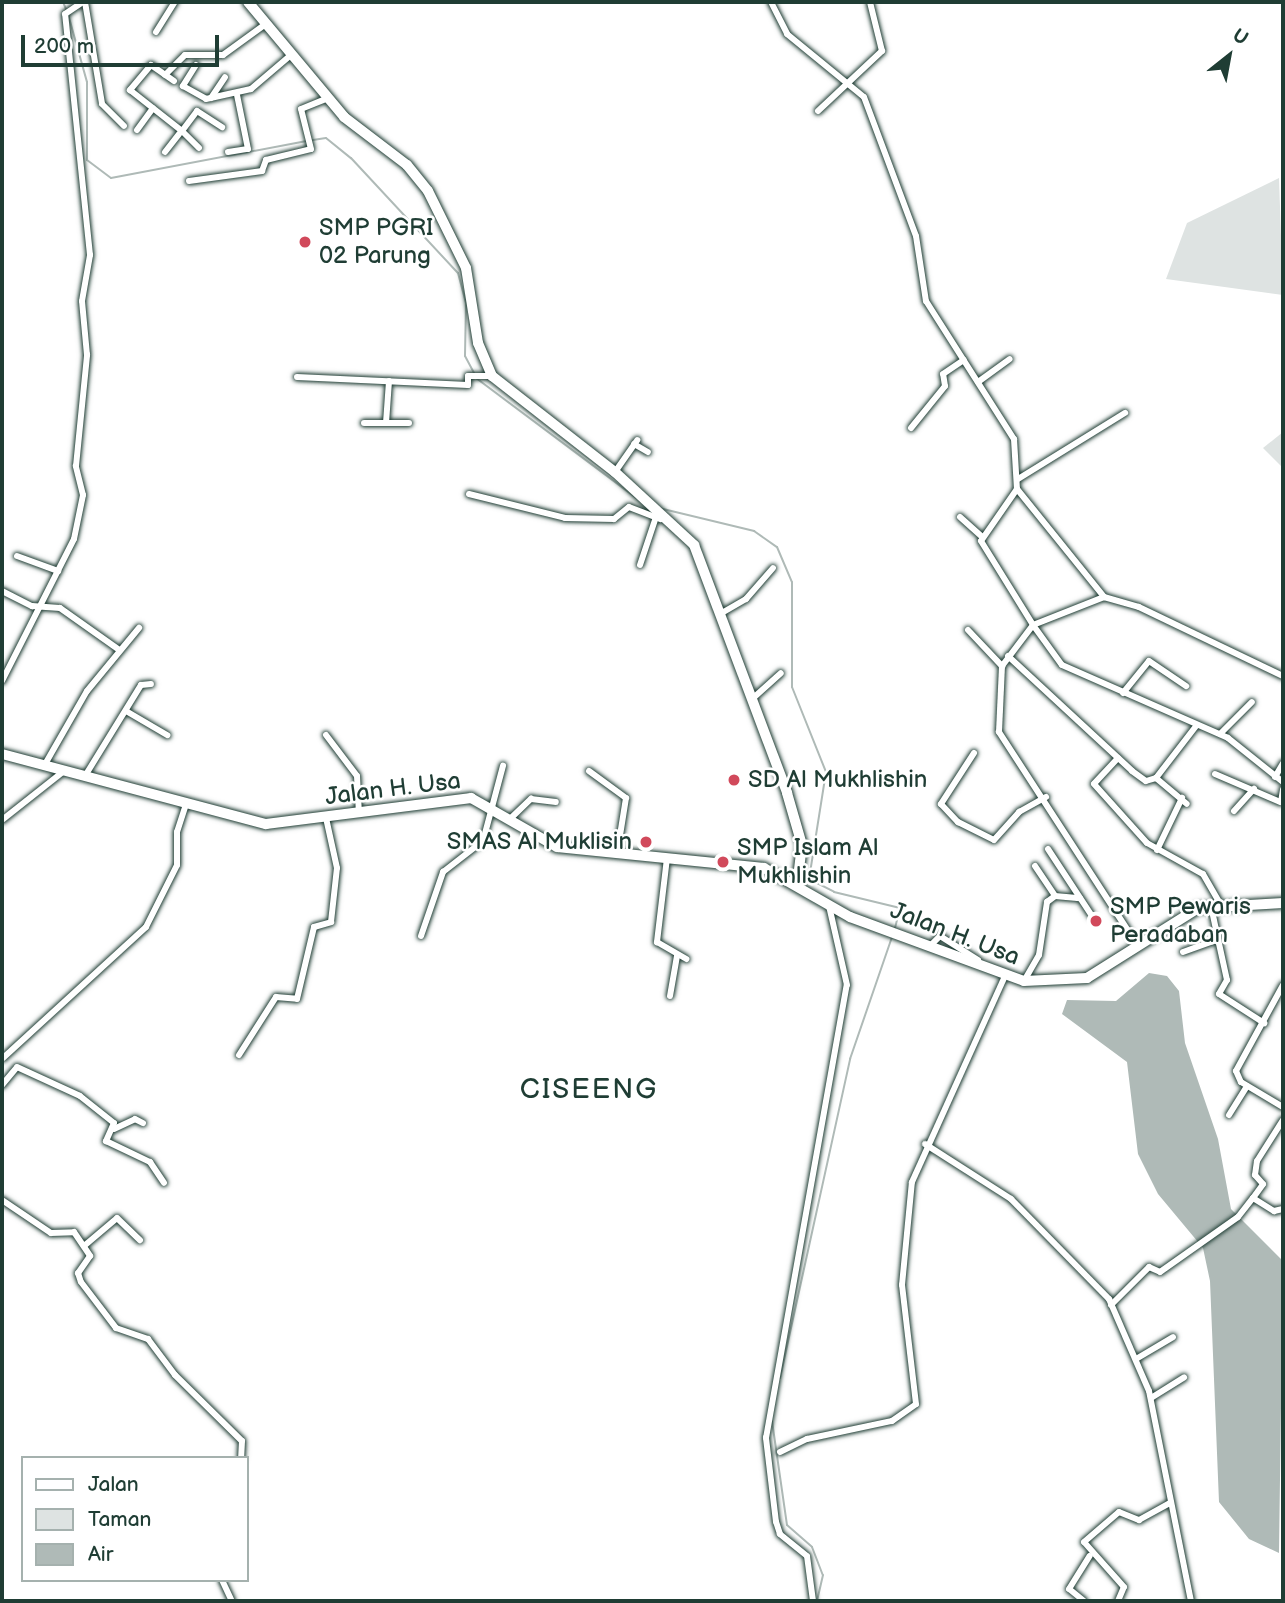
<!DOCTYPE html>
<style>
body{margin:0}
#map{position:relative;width:1285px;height:1603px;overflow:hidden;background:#fff;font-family:"Balsamiq Sans",sans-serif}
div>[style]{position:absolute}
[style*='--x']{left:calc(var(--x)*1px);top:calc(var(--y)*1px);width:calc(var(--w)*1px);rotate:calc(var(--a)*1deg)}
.green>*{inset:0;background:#dee3e2}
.water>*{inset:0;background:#afbab7}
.stream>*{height:2px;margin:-1px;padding:0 1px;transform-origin:1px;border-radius:1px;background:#afbab7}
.roads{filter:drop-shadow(0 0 2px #1f3d34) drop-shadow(0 0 2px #1f3d34)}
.street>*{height:6px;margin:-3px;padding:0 3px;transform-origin:3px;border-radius:3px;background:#fff}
.secondary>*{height:10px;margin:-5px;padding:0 5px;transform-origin:5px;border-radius:5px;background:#fff}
.dots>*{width:19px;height:19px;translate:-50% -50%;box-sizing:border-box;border:4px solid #fff;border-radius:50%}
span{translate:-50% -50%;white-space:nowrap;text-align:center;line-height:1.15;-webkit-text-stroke:5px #fff;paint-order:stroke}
.poi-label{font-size:24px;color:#1f3d34}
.left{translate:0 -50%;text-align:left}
.right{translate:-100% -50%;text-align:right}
.street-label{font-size:24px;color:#1f3d34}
.quarter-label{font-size:28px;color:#1f3d34;letter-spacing:2px}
.frame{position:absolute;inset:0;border:4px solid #1f3d34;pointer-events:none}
.legend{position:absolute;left:21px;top:1456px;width:228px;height:126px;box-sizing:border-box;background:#fff;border:2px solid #a5b1ae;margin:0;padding:9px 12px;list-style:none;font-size:21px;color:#1f3d34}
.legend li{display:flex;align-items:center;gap:14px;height:35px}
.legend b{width:35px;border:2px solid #a5b1ae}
.north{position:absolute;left:1194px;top:21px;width:70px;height:70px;-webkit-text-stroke:5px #fff;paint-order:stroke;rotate:31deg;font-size:19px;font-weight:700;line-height:28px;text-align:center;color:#1f3d34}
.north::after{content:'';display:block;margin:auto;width:24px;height:32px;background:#1f3d34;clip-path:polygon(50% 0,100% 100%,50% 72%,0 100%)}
.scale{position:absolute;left:21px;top:35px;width:198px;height:32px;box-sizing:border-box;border:4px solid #1f3d34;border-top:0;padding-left:9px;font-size:21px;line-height:24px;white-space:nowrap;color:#1f3d34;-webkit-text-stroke:5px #fff;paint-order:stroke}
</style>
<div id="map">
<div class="green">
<i style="clip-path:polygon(1279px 178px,1283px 295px,1166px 279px,1187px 223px)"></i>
<i style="clip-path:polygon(1283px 432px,1283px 468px,1263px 448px)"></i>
</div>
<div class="water">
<i style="clip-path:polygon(1149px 973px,1167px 976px,1179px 991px,1185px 1043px,1218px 1139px,1231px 1209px,1283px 1261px,1279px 1553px,1249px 1539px,1219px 1502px,1210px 1281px,1203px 1248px,1158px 1194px,1138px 1154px,1127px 1062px,1062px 1014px,1067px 1000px,1116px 1001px)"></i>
</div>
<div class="stream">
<i style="--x:63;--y:2;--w:8;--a:67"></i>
<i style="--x:68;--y:14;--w:71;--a:74.4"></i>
<i style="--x:87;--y:82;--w:78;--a:90"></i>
<i style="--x:87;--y:160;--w:30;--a:37"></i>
<i style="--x:111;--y:178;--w:199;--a:-10.7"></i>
<i style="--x:313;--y:140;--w:13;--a:-9"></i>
<i style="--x:326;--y:138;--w:32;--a:39"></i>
<i style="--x:351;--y:158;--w:157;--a:47.1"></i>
<i style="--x:458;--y:273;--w:31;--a:75"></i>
<i style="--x:466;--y:303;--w:53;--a:91.1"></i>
<i style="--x:465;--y:356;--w:19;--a:62"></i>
<i style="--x:476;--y:378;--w:214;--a:36.8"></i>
<i style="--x:659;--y:508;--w:98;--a:13.6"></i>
<i style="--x:754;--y:531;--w:28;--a:35"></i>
<i style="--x:777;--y:547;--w:38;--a:67"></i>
<i style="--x:792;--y:582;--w:105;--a:90"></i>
<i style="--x:792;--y:687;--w:92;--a:68.2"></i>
<i style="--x:826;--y:772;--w:108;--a:99"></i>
<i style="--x:809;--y:879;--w:28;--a:27"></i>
<i style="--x:834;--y:892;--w:68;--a:13.6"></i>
<i style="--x:900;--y:908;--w:21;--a:104"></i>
<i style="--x:780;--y:1378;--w:327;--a:-77.6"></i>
<i style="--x:850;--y:1059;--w:129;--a:-71"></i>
<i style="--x:772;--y:1421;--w:105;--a:81.8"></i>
<i style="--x:787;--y:1525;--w:33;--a:41"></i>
<i style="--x:812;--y:1547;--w:30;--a:69"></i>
<i style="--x:823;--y:1575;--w:27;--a:103"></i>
</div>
<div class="roads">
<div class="street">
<i style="--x:85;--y:2;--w:103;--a:80.5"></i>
<i style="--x:102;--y:104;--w:31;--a:45"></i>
<i style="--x:771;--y:2;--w:36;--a:63"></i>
<i style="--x:787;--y:34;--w:99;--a:39.3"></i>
<i style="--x:864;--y:97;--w:148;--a:69.5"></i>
<i style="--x:916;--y:236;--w:66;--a:81.3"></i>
<i style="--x:926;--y:301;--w:164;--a:57.5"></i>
<i style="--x:1014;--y:439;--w:50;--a:86.6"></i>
<i style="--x:1017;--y:489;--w:63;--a:124.7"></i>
<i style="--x:981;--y:541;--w:99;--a:58.2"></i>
<i style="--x:1033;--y:625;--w:49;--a:54.1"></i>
<i style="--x:1062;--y:665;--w:181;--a:23.7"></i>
<i style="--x:1228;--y:738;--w:70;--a:38.7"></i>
<i style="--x:156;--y:32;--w:36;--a:-58"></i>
<i style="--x:196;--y:65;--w:25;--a:122"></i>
<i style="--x:183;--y:86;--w:26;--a:29"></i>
<i style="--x:206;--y:99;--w:46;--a:-12.5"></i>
<i style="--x:251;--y:89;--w:54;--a:-40.5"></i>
<i style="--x:165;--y:75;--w:28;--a:-45"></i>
<i style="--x:185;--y:55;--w:38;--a:0"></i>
<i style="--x:223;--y:55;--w:54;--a:-36"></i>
<i style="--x:174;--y:81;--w:28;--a:-145"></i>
<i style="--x:151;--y:65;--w:33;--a:130"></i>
<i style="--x:130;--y:90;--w:66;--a:38.3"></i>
<i style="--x:182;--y:131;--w:25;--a:-53"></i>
<i style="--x:197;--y:111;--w:30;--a:33"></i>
<i style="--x:211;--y:98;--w:25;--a:-56"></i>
<i style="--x:818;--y:111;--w:88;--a:-43.2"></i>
<i style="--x:882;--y:51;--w:50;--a:-103.8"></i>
<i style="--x:137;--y:130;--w:27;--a:-54"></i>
<i style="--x:182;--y:131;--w:24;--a:45"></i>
<i style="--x:165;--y:152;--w:23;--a:-52"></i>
<i style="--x:228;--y:152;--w:20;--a:-9"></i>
<i style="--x:248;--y:149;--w:55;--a:-101.5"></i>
<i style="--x:189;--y:181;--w:74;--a:-7.8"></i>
<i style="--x:262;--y:171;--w:12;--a:-70"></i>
<i style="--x:266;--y:160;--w:46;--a:-13.7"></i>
<i style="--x:311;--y:149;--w:41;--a:-104"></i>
<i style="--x:301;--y:109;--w:29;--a:-22"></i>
<i style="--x:297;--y:377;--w:171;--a:2.7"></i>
<i style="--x:468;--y:385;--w:9;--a:-90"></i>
<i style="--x:468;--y:376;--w:24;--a:0"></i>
<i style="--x:978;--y:382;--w:39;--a:-36"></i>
<i style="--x:364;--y:423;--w:22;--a:0"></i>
<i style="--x:386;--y:423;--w:42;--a:-85.9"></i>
<i style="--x:386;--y:423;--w:23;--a:0"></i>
<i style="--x:911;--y:428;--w:54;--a:-51"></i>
<i style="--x:945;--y:386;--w:12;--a:-99"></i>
<i style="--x:943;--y:374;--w:25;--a:-34"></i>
<i style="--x:634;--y:444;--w:16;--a:30"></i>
<i style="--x:615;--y:472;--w:39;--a:-55"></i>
<i style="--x:1018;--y:479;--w:126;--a:-31.7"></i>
<i style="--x:1017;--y:489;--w:139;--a:51.1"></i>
<i style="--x:469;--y:494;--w:99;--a:14"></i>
<i style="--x:565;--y:518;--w:49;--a:1.2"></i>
<i style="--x:614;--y:519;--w:19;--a:-39"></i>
<i style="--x:629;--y:507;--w:34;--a:21"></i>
<i style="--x:960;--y:517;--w:30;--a:42"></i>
<i style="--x:17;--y:556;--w:44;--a:20.1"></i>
<i style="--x:640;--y:565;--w:51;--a:-71.6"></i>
<i style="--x:2;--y:591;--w:34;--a:27"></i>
<i style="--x:32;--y:606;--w:28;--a:4"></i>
<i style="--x:60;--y:608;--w:71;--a:35.3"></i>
<i style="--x:720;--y:614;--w:30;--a:-30"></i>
<i style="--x:746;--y:599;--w:41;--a:-48.9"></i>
<i style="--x:968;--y:630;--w:50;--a:46.6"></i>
<i style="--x:1008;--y:656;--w:169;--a:42.8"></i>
<i style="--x:1132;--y:771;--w:17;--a:36"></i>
<i style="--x:1146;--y:781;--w:10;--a:-17"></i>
<i style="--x:1156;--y:778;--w:40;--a:40"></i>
<i style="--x:2;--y:681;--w:159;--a:-63.1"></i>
<i style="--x:74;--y:539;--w:45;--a:-78.4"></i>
<i style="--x:83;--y:495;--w:30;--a:-104"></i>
<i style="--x:76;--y:466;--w:112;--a:-84.3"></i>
<i style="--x:87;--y:355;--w:54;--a:-95.3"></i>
<i style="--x:82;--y:301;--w:47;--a:-80.1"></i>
<i style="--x:90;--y:255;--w:242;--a:-95.9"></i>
<i style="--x:65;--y:14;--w:22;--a:-34"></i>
<i style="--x:1123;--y:693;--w:41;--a:-50.9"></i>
<i style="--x:1149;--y:661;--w:45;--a:34"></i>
<i style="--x:751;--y:700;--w:40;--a:-42"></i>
<i style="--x:126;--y:711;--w:48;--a:30.3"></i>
<i style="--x:1220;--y:734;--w:45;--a:-45"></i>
<i style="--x:326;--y:735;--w:51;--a:52.9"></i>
<i style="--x:357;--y:776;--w:37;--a:87"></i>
<i style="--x:974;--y:753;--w:61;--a:122.9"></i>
<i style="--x:941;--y:804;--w:25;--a:47"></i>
<i style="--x:958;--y:822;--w:40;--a:26.6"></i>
<i style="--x:994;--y:840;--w:38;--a:-48"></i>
<i style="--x:1019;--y:812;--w:31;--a:-29"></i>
<i style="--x:1118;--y:758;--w:35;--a:133"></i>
<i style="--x:1094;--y:784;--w:79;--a:48.1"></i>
<i style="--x:1147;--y:843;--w:64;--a:29"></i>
<i style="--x:1203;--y:874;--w:34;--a:60"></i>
<i style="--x:44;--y:766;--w:86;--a:-60.2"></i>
<i style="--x:87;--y:691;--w:82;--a:-50.5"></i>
<i style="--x:589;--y:771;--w:46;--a:36.1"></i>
<i style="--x:626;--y:798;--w:57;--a:99.1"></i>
<i style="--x:1215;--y:774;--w:71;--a:23.3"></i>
<i style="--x:85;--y:776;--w:107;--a:-58.4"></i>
<i style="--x:141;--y:685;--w:10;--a:-6"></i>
<i style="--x:1275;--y:777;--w:16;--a:-60"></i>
<i style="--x:1156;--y:778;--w:66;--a:-52.4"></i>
<i style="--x:1281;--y:802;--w:13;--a:-81"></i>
<i style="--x:1234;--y:811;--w:30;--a:-48"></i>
<i style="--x:511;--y:818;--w:28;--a:-44"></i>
<i style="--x:531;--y:799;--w:25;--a:7"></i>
<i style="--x:2;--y:820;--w:79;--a:-38.3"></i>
<i style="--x:1048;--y:849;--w:80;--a:56.7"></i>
<i style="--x:1157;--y:850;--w:58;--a:-64.3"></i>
<i style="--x:667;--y:858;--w:85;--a:96.8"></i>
<i style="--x:657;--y:942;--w:34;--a:30"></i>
<i style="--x:1035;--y:866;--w:36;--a:56"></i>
<i style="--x:421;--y:936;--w:68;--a:-71"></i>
<i style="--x:443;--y:872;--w:51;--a:-37.8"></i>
<i style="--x:483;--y:841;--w:78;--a:-75.1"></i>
<i style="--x:1218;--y:939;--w:42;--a:77.6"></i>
<i style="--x:1227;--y:980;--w:16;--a:120"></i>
<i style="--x:1219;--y:994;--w:54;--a:32.8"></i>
<i style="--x:1136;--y:943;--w:252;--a:-123"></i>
<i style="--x:999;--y:732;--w:66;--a:-87.4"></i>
<i style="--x:1002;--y:666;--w:51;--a:-52.9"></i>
<i style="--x:1033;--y:625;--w:76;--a:-21.5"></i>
<i style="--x:1104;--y:597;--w:36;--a:16"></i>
<i style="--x:1139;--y:607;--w:160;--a:25.6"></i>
<i style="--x:929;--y:947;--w:16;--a:-45"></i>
<i style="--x:940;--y:936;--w:45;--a:32.3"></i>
<i style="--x:1183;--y:952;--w:37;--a:-20"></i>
<i style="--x:1218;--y:939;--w:33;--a:-102"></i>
<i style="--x:1024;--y:981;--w:30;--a:-60"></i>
<i style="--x:1039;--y:955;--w:54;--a:-81.4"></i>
<i style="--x:1047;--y:902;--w:10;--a:-37"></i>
<i style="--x:1055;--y:896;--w:25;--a:5"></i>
<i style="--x:1283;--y:985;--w:98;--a:118.7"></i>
<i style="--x:1236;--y:1071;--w:12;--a:66"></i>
<i style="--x:1241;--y:1082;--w:49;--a:30.8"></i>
<i style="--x:670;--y:996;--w:41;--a:-80.1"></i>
<i style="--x:239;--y:1055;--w:69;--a:-57.5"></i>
<i style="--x:276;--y:997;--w:21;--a:5"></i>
<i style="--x:297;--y:999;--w:74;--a:-76.7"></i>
<i style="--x:314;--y:927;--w:18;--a:-16"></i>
<i style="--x:331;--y:922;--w:54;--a:-83.7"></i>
<i style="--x:337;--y:868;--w:51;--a:-102.4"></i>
<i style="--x:3;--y:1058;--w:194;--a:-42.5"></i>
<i style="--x:146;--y:927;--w:69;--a:-63.4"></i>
<i style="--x:177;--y:865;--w:33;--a:-90"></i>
<i style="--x:177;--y:832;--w:29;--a:-72"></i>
<i style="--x:2;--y:1085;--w:23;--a:-50"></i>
<i style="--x:17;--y:1067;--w:69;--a:24.7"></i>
<i style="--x:80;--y:1096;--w:43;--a:38.5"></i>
<i style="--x:114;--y:1123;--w:20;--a:114"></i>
<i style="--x:106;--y:1141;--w:49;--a:25.5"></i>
<i style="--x:150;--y:1162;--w:25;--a:56"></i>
<i style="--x:1229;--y:1115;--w:34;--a:-58"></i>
<i style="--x:114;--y:1129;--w:23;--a:-25"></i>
<i style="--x:135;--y:1119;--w:9;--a:27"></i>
<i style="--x:925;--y:1144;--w:102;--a:32.6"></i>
<i style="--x:1011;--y:1199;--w:140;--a:45.6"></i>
<i style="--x:1109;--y:1299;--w:100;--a:66.5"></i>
<i style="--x:1149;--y:1391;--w:214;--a:78.7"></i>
<i style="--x:1253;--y:1198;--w:17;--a:-54"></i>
<i style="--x:1263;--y:1184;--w:12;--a:-132"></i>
<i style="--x:1255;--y:1175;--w:14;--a:-82"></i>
<i style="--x:1257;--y:1161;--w:49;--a:-57.6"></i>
<i style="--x:2;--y:1200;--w:59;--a:34"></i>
<i style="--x:51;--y:1233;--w:23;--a:-2"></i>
<i style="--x:74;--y:1232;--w:29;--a:56"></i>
<i style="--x:90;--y:1256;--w:21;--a:125"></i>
<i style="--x:78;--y:1273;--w:9;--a:72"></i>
<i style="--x:81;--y:1282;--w:58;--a:52.7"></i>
<i style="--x:116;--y:1328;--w:34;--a:19"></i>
<i style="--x:148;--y:1339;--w:45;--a:53.1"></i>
<i style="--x:175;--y:1375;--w:94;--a:44.6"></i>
<i style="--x:242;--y:1441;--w:17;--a:93"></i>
<i style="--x:84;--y:1246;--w:43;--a:-40.3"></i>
<i style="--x:117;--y:1218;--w:32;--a:44"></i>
<i style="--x:1111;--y:1305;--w:54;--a:-45"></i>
<i style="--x:1149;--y:1267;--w:12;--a:24"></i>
<i style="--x:1160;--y:1272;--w:95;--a:-35.2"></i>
<i style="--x:1238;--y:1217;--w:24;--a:-52"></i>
<i style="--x:1253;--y:1198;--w:25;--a:32"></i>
<i style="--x:1274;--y:1211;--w:9;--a:-13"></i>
<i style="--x:1136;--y:1359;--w:43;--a:-30.7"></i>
<i style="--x:1151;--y:1398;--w:39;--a:-32"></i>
<i style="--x:780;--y:1452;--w:30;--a:-26"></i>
<i style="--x:807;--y:1439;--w:87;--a:-12"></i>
<i style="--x:892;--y:1421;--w:29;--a:-35"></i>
<i style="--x:916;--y:1404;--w:120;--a:-96.7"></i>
<i style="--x:902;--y:1285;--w:103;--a:-84.5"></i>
<i style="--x:912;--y:1182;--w:224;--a:-65.7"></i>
<i style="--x:222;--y:1580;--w:23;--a:65"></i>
<i style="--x:813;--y:1601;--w:45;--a:-97.6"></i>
<i style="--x:807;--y:1556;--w:35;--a:-141"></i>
<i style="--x:780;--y:1534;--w:13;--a:-108"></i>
<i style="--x:776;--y:1522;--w:85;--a:-96.8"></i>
<i style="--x:766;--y:1438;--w:460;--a:-79.9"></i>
<i style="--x:847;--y:985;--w:81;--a:-102.8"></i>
<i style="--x:1084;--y:1601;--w:19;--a:-141"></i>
<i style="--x:1069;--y:1589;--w:39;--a:-58"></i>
<i style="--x:1118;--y:1601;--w:15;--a:-67"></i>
<i style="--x:1124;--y:1587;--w:60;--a:-131.6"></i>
<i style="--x:1084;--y:1542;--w:46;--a:-40.6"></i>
<i style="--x:1119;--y:1512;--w:22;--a:22"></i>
<i style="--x:1139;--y:1520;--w:35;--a:-29"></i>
</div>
<div class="secondary">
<i style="--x:248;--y:2;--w:150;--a:50.1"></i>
<i style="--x:344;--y:117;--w:79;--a:37.3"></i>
<i style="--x:407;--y:165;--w:33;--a:51"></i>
<i style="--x:428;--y:191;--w:86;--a:63.7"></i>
<i style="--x:466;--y:268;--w:76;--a:80.9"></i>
<i style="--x:478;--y:343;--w:36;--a:67"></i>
<i style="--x:492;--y:376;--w:156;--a:38"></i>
<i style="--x:615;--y:472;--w:108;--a:42.7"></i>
<i style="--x:694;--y:545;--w:265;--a:69.4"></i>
<i style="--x:787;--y:793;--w:54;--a:73.9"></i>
<i style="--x:802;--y:845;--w:41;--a:97"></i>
<i style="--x:2;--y:754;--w:273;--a:14.9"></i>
<i style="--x:266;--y:824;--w:207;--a:-7.2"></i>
<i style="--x:471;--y:798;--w:99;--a:29.7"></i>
<i style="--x:557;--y:847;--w:208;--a:5.8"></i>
<i style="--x:764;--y:868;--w:99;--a:29.7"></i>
<i style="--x:850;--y:917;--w:185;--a:20.2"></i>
<i style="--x:1024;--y:981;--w:63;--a:-2.7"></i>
<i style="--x:1087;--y:978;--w:131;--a:-32.2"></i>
<i style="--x:1198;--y:908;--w:85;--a:-3.4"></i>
</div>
</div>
<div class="dots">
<i style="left:305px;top:242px;background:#d1495b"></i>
<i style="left:734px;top:780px;background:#d1495b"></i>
<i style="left:646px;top:842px;background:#d1495b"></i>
<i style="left:723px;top:862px;background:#d1495b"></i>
<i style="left:1096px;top:921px;background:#d1495b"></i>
</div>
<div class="poi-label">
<span class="left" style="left:319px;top:242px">SMP PGRI<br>02 Parung</span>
<span class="left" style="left:748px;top:780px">SD Al Mukhlishin</span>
<span class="right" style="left:632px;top:842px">SMAS Al Muklisin</span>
<span class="left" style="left:737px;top:862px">SMP Islam Al<br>Mukhlishin</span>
<span class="left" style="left:1110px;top:921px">SMP Pewaris<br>Peradaban</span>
</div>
<div class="street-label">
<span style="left:393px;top:789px;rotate:-7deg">Jalan H. Usa</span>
<span style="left:955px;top:934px;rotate:21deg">Jalan H. Usa</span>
</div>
<div class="quarter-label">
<span style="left:589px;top:1090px">CISEENG</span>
</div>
<div class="frame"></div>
<ul class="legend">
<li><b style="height:9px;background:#fff"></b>Jalan</li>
<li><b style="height:19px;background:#dee3e2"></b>Taman</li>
<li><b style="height:19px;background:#afbab7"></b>Air</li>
</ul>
<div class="north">U</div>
<div class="scale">200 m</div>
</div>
